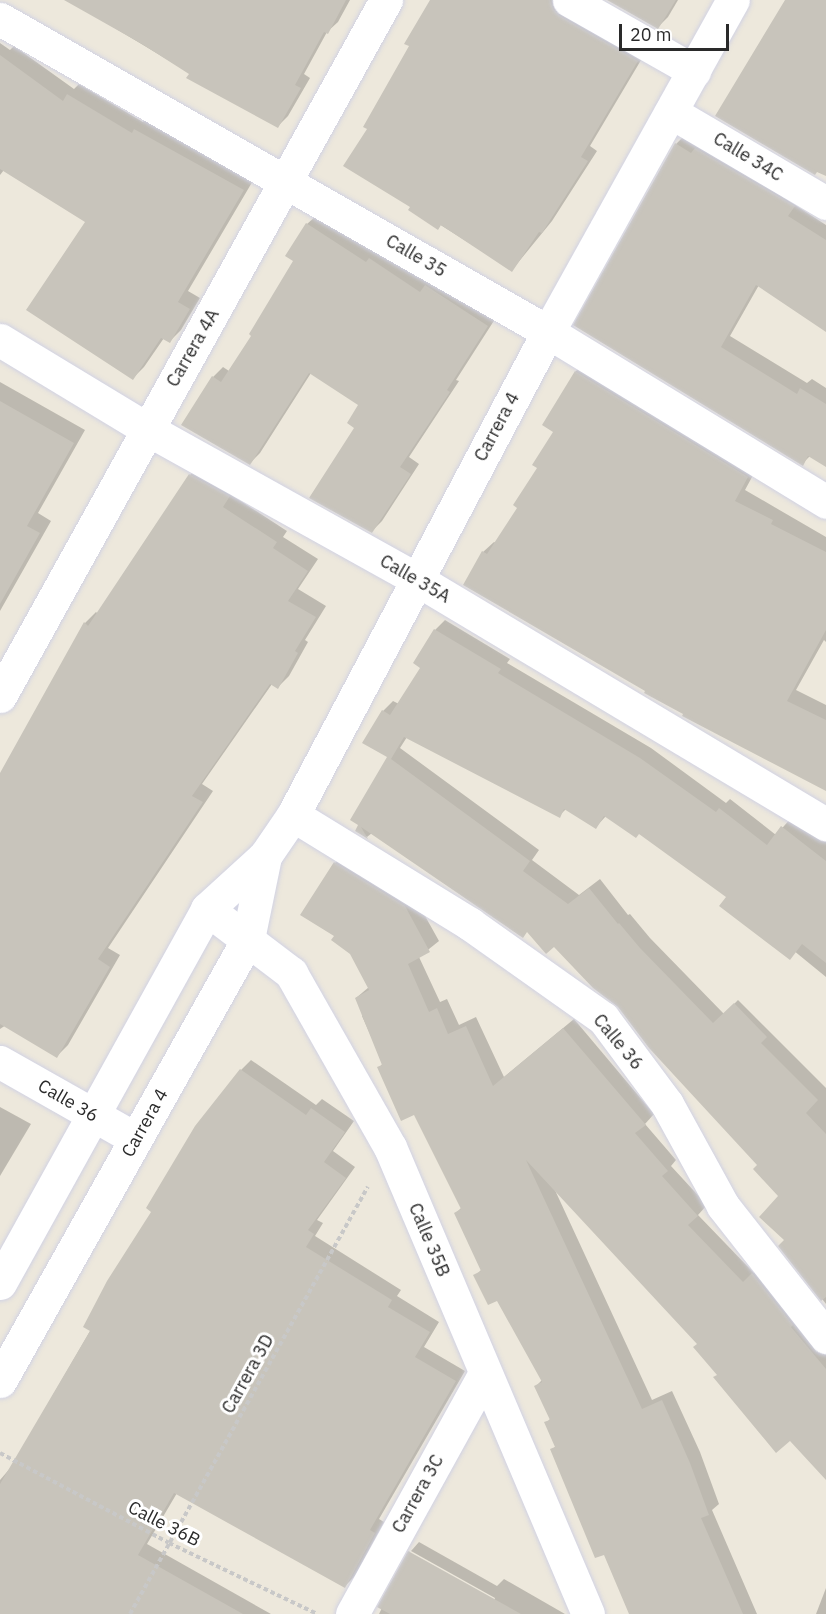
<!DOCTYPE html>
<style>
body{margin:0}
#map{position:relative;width:826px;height:1614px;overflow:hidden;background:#ede8dc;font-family:"IBM Plex Sans",sans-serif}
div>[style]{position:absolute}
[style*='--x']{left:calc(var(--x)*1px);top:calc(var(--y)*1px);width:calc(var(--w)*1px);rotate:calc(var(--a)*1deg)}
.shadow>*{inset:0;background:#0003}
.building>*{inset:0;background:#c8c4bb}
.path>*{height:4px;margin-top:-2px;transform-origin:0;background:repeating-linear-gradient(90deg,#c8c8c8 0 4.5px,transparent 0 7.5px)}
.roads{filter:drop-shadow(0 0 2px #d1d2e3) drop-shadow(0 0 2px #d1d2e3)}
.street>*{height:33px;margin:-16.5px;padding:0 16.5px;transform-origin:16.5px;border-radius:16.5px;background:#fff}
.secondary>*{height:33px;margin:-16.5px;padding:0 16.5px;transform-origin:16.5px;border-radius:16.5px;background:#fff}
span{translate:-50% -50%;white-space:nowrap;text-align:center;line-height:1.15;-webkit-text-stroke:6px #fff;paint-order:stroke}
.street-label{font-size:18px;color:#2a2a2a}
.scale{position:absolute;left:619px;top:24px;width:110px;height:27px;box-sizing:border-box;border:3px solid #2a2a2a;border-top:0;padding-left:8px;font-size:18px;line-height:21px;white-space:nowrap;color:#2a2a2a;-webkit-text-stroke:4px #fff;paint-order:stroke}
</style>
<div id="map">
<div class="shadow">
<i style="clip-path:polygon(68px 0,350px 0,338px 22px,327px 32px,304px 74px,310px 78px,288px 116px,278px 126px)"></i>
<i style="clip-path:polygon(431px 0,563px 0,647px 50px,590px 146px,597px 151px,552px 221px,512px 270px,412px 207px,369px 128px,411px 46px)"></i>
<i style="clip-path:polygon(610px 0,678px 0,668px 17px,658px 27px)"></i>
<i style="clip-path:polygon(0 43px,10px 50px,14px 46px,74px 89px,79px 84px,143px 122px,146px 118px,254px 179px,188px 291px,200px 298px,181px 330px,170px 341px,164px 338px,144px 367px,133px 378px,87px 222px,4px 170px,0 175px)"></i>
<i style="clip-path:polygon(686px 134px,826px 225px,826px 330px,759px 285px,730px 336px,807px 383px,812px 379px,826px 388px,826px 466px,810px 456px,802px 464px,575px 325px,676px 144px)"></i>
<i style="clip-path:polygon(317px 215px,497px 316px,456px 380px,459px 381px,409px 457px,419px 464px,382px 521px,372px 531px,356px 427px,360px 405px,311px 373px,260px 453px,250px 463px,213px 377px,223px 367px,229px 371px,253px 335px,295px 261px,307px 224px)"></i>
<i style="clip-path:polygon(587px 361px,758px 466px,745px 490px,826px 537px,826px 642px,824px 640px,796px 690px,826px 705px,826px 790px,685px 713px,483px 552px,494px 542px,496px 543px,519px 508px,555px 431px,544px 424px,576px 371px)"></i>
<i style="clip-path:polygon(0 382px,85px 430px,38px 513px,51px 521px,0 611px)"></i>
<i style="clip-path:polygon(201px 464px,233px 496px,287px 531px,283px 537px,318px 559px,298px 589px,326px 606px,305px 640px,308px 642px,289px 676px,278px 687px,272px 684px,202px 784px,213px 791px,108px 948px,120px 955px,68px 1045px,57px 1056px,6px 1025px,0 1029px,0 787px,4px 768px,85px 623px,96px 612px,98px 614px,190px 475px)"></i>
<i style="clip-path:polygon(445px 620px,510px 659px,507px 663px,651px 748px,726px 803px,730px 799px,776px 835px,792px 817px,826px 842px,826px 977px,728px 897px,639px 833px,606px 816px,596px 827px,566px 809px,559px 816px,407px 737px,400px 748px,539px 850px,532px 860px,579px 895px,600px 879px,628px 915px,630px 914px,650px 938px,724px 1014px,738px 1000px,826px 1088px,826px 1304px,780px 1246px,786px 1240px,780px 1196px,759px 1165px,619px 1005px,554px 944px,372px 833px,367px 837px,357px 830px,389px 757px,383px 711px,393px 701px,399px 704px,422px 667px,435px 630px)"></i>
<i style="clip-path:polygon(345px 853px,414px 896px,439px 941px,419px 957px,440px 1002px,447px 999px,459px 1025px,476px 1017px,504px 1077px,574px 1019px,654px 1114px,645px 1124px,676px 1160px,671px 1166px,707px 1205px,698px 1215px,754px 1273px,763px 1264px,826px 1342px,826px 1472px,718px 1375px,699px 1343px,554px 1188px,652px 1400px,672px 1391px,700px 1452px,719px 1504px,712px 1510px,757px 1614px,632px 1614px,605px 1553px,552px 1450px,556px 1446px,546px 1423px,551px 1418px,536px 1386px,542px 1380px,498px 1299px,475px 1276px,482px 1269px,456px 1213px,462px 1207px,415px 1113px,379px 1068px,383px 1063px,362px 1016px,364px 1014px,356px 998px,369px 987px,351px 953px,336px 935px,335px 863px)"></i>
<i style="clip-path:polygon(251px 1060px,316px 1105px,322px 1099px,354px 1121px,333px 1151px,355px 1167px,317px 1220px,323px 1223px,315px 1236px,401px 1290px,397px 1296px,439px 1322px,424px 1347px,465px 1371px,379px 1519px,384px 1522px,355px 1576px,345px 1586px,177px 1493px,147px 1544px,271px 1614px,0 1614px,0 1480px,12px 1466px,241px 1070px)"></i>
<i style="clip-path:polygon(0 1107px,31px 1124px,0 1176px)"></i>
<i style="clip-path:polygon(419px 1542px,497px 1586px,504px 1579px,565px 1614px,379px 1614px,410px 1551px,410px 1554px,494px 1601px,495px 1598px,411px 1551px)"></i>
<i style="clip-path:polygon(826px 1588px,826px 1614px,816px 1614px)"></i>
</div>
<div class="building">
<i style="clip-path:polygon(64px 0,346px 0,328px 34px,324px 32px,295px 85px,301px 88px,278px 128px,186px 78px,189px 74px,142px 44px)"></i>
<i style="clip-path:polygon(430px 0,550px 0,553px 9px,560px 16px,638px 61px,581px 157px,588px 161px,542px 233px,539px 232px,512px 272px,441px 225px,438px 230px,408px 210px,410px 207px,343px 166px,367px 129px,363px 127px,409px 46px,404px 44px)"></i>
<i style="clip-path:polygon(607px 0,676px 0,658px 29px)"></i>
<i style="clip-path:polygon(785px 0,826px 0,826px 176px,817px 172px,815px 175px,715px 116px)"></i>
<i style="clip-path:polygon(0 55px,63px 101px,67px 94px,132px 133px,134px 129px,244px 190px,178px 302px,190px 309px,170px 343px,161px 338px,133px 380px,26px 310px,85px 222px,0 169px)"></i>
<i style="clip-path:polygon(675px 143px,691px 153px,695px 148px,795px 206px,788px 216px,826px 240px,826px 332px,756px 285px,721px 347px,797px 394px,800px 388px,826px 404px,826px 467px,808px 456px,803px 466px,573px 325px)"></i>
<i style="clip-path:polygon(306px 223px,366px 262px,369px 258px,420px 292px,425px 285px,488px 326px,447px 390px,450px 392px,400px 467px,411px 474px,372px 533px,309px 498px,354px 428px,347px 423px,358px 405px,309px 373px,250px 465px,181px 425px,212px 376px,221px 382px,251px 336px,249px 334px,293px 261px,285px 256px)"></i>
<i style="clip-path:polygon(575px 371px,748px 477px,735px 501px,773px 520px,771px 524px,826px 552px,826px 630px,787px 701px,826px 720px,826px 791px,682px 716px,683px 714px,644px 693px,645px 691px,463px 585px,482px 551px,487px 554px,517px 508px,513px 505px,537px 468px,532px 465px,553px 432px,542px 425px)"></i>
<i style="clip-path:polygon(0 401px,74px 443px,27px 526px,40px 533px,0 604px)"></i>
<i style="clip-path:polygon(189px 474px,230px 496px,223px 507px,277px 542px,273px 548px,308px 571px,288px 601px,316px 617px,295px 651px,298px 653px,278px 689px,270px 684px,192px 796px,203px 802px,98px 959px,110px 967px,57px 1058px,0 1024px,0 773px,84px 622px,88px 626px)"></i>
<i style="clip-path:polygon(434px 629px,501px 669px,498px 673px,640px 758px,716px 812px,719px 808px,767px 845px,781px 826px,826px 861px,826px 963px,802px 944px,790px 960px,719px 906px,726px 897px,639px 834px,636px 838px,604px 816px,596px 829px,564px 809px,560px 818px,404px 737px,391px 759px,530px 861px,523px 871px,568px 904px,589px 888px,618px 924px,619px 923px,640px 948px,713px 1023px,734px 1003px,767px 1037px,761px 1043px,818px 1100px,806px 1113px,826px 1134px,826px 1297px,821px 1301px,778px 1246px,784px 1240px,759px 1217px,778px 1196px,753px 1169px,757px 1165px,649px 1048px,618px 1007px,593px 988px,554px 947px,546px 954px,527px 932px,523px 938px,361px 827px,368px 839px,355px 831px,358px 825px,350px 820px,387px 757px,362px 743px,382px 710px,390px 715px,420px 668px,413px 663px)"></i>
<i style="clip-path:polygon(334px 862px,405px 906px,430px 952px,408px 964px,429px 1012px,437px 1008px,448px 1034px,466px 1026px,493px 1086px,563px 1028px,646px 1125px,635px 1133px,668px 1171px,662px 1176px,698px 1216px,688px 1225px,743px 1282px,752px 1273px,793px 1325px,791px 1327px,826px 1369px,826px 1480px,790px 1441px,776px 1453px,713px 1377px,717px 1375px,693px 1347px,697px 1344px,526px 1160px,642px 1409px,662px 1400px,690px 1463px,709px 1515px,701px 1518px,743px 1614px,629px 1614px,604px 1555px,595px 1558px,550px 1449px,555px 1447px,544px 1422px,550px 1420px,534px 1386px,542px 1382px,497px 1301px,488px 1305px,473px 1275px,481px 1271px,454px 1213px,461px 1209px,414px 1115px,401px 1121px,377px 1067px,382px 1065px,355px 998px,369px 990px,350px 954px,331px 940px,334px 936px,300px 915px)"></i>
<i style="clip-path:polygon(240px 1069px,306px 1115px,311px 1108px,345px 1132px,324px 1162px,346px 1178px,308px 1230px,314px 1234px,306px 1247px,392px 1300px,388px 1307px,430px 1332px,415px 1357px,456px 1381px,370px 1530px,375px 1533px,345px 1588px,174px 1493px,138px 1555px,243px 1614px,0 1614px,0 1484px,90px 1331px,83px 1327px,107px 1281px,151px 1212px,146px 1208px,195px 1126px)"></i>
<i style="clip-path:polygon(408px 1551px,521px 1614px,390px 1614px,377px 1607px)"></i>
</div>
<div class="path">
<i style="--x:0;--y:1453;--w:191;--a:28"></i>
<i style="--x:169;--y:1543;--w:164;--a:25.6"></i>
<i style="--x:130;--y:1614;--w:489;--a:-60.9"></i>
</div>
<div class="roads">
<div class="street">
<i style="--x:569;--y:0;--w:144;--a:29.6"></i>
<i style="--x:0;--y:19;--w:631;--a:29.73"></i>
<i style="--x:548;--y:332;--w:326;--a:31.4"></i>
<i style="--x:671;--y:112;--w:180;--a:30.4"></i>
<i style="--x:0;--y:340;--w:172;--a:31.2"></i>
<i style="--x:147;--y:429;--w:308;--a:29.1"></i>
<i style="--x:416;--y:579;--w:478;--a:30.9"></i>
<i style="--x:0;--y:696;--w:796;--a:-60.99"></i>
<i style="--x:293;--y:815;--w:208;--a:31.6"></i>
<i style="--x:470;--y:924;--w:163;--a:35.3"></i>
<i style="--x:603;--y:1018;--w:107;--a:53.3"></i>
<i style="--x:667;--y:1104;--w:116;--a:61.2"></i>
<i style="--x:723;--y:1206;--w:167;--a:51.8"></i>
<i style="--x:207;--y:909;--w:106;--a:37.3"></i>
<i style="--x:291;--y:973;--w:200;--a:60.4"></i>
<i style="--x:390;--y:1147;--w:507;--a:67.02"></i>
<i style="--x:0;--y:1062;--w:156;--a:29.5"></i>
<i style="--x:352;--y:1614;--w:275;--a:-61.1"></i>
</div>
<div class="secondary">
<i style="--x:0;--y:1283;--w:427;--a:-61"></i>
<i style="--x:207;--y:909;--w:79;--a:-42.4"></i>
<i style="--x:265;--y:856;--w:50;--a:-55.7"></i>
<i style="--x:293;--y:815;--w:546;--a:-62.17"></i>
<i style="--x:548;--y:332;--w:380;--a:-60.9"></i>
<i style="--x:0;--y:1381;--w:507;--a:-60.7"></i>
<i style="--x:248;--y:939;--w:85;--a:-78.4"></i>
</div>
</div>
<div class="street-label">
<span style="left:748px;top:157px;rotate:31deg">Calle 34C</span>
<span style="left:416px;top:256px;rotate:30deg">Calle 35</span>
<span style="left:193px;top:348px;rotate:-60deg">Carrera 4A</span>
<span style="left:497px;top:427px;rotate:-62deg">Carrera 4</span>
<span style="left:415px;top:579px;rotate:30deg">Calle 35A</span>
<span style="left:618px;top:1042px;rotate:50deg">Calle 36</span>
<span style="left:68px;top:1101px;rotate:30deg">Calle 36</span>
<span style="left:145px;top:1123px;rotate:-61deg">Carrera 4</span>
<span style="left:429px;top:1240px;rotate:67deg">Calle 35B</span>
<span style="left:248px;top:1374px;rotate:-61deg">Carrera 3D</span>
<span style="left:418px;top:1494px;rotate:-61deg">Carrera 3C</span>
<span style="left:164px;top:1524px;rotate:27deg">Calle 36B</span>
</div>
<div class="scale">20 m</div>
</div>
